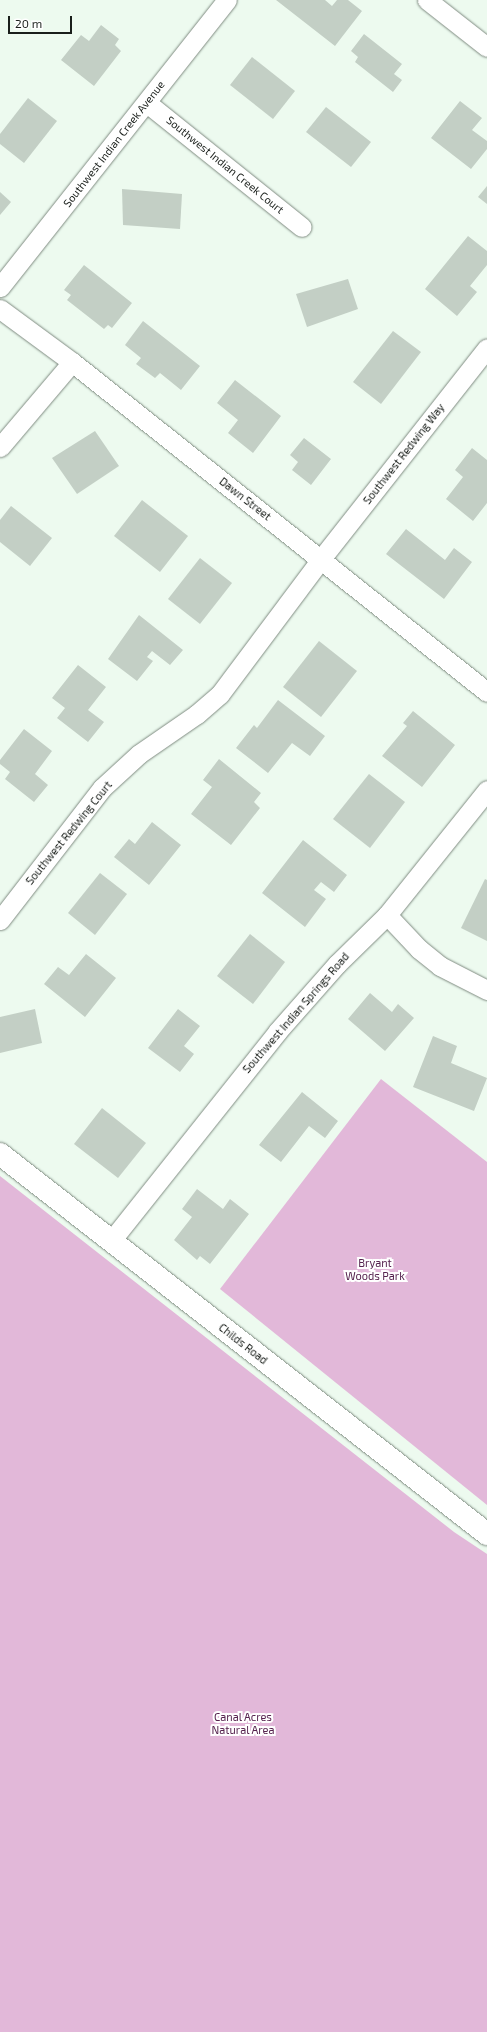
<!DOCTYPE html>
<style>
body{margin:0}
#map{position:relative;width:487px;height:2032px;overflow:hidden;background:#edfaef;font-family:"Exo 2",sans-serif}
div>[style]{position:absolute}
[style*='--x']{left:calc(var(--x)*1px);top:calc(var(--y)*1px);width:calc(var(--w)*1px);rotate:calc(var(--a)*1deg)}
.green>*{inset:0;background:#e2b8d9}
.building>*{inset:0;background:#c3cfc5}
.roads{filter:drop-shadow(0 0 1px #7f8b81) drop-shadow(0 0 1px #7f8b81)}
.street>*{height:19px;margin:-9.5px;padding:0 9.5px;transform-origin:9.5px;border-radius:9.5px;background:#fff}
.secondary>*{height:22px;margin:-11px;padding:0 11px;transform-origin:11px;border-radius:11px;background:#fff}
span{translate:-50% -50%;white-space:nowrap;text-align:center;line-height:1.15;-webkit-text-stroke:4px #fff;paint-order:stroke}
.street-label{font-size:11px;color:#191e1a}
.park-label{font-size:11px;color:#56234f}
.scale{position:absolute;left:8px;top:16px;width:64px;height:18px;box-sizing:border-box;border:2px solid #191e1a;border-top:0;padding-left:5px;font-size:12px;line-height:14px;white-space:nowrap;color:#191e1a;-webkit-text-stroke:3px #fff;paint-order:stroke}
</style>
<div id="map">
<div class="green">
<i style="clip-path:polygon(381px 1079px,487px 1162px,487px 1505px,220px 1289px)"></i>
<i style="clip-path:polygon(0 1176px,454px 1532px,487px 1554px,487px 2032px,0 2032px)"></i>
</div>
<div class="building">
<i style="clip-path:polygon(276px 0,325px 0,332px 6px,337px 0,348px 0,362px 11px,335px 46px)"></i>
<i style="clip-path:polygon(101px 25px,119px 39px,115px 45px,121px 51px,94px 86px,61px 60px,81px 35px,89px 41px)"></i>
<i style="clip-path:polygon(364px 34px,402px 64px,394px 74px,402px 80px,393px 92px,355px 62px,358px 57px,351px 51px)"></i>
<i style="clip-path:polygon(252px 57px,295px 91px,273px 119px,230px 85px)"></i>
<i style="clip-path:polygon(28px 98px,57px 121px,24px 163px,0 144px,0 134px)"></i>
<i style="clip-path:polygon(460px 101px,482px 118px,472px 130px,487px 141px,487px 149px,471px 169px,431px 138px)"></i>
<i style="clip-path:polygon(326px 107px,371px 142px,351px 167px,306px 132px)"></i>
<i style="clip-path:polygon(487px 186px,487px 204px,478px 197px)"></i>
<i style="clip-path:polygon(122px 189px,182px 194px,180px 229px,123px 225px)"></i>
<i style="clip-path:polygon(0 192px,11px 202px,0 215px)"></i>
<i style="clip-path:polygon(468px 236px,487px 251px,487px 265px,470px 286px,477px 292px,457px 316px,425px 289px)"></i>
<i style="clip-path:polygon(84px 265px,132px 303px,112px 328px,108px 325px,104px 329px,67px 300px,71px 295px,64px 290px)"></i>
<i style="clip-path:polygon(348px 279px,358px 309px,307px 327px,296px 294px)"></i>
<i style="clip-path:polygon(143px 321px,200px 366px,181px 390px,160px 373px,155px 378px,136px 364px,141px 358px,125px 345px)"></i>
<i style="clip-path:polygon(393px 331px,421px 352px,381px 404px,353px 382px)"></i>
<i style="clip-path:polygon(235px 380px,281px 416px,253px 453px,228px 433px,238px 420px,217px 403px)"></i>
<i style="clip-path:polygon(95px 431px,119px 466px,77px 494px,52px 458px)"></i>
<i style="clip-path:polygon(304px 438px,331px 459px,311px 485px,292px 470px,298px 462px,290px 455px)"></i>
<i style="clip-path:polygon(472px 448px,487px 460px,487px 503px,473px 521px,446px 499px,463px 477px,455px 470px)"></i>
<i style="clip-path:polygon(142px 500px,188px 536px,160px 572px,114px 536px)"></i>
<i style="clip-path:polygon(11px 506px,52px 538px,30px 566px,0 542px,0 520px)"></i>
<i style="clip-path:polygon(406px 529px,445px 560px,454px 548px,472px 562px,444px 599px,386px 554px)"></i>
<i style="clip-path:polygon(200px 558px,232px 583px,200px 624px,168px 599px)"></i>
<i style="clip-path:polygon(139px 615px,183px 650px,170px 665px,152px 651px,147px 657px,153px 661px,137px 681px,108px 659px)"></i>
<i style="clip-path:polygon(319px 641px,357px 671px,321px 717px,283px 687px)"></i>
<i style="clip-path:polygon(78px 665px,106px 687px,88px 710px,104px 722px,88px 742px,57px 718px,65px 708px,52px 698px)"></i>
<i style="clip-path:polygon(278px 700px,325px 736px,310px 756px,292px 743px,268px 773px,236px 748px,254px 725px,257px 728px)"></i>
<i style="clip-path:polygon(413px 711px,455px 745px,422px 787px,382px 756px,407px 726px,403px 723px)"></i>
<i style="clip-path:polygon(24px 729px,52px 751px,35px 774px,48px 785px,34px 802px,5px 779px,10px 772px,0 764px,0 760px)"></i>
<i style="clip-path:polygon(219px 759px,261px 793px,254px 802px,260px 808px,231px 845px,191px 814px,212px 787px,203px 780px)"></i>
<i style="clip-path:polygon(369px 774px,405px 802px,370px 848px,333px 819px)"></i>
<i style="clip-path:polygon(152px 822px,181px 845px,149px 885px,114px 857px,129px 839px,135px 844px)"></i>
<i style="clip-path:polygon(303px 840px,347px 875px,334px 892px,321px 882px,314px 890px,326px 899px,305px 927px,262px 893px)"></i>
<i style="clip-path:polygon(100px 873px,127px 894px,95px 935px,68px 913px)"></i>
<i style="clip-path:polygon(485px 879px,487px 880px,487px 941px,461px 928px)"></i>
<i style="clip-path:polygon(250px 934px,285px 962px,253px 1004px,217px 976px)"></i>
<i style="clip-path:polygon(86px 954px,116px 978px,85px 1017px,44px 984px,58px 967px,69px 975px)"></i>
<i style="clip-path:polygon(370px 993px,392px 1012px,398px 1004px,414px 1018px,385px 1051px,348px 1019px)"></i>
<i style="clip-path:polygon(35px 1009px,42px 1043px,0 1053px,0 1017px)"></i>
<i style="clip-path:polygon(178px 1009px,200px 1026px,184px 1046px,194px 1054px,180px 1072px,148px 1048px)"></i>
<i style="clip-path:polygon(433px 1036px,457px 1046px,451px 1063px,487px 1078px,474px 1111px,413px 1087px)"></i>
<i style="clip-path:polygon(302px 1092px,338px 1121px,325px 1138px,309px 1126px,281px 1162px,259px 1145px)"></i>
<i style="clip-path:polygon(102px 1108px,146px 1143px,118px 1178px,74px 1144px)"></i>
<i style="clip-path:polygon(197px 1189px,223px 1209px,230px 1199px,249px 1214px,210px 1264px,200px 1256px,197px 1260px,174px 1240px,192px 1217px,182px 1209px)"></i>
</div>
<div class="roads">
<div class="street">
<i style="--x:427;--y:0;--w:76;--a:38.1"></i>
<i style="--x:147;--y:103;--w:198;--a:38.7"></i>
<i style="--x:0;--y:287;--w:366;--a:-51.7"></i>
<i style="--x:0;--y:309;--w:89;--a:36.4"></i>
<i style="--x:72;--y:362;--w:530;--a:38.49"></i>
<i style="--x:0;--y:447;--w:111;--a:-49.7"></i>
<i style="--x:387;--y:915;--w:47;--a:46.7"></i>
<i style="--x:419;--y:949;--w:27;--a:39"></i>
<i style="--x:440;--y:966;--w:53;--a:27.1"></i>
<i style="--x:0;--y:920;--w:167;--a:-52.3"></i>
<i style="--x:102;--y:788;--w:50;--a:-42.6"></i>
<i style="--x:139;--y:754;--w:70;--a:-34.6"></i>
<i style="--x:197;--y:714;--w:30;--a:-41"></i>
<i style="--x:220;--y:694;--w:169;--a:-53.2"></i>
<i style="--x:321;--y:559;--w:268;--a:-51.8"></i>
<i style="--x:111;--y:1241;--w:267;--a:-51.5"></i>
<i style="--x:277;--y:1032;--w:91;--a:-48.6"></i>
<i style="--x:337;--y:964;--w:70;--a:-44.4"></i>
<i style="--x:387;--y:915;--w:160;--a:-51.3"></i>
</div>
<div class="secondary">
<i style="--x:0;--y:1154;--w:618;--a:37.96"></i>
</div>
</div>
<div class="street-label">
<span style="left:114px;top:144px;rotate:-52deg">Southwest Indian Creek Avenue</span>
<span style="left:225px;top:165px;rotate:39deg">Southwest Indian Creek Court</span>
<span style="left:404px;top:454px;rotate:-52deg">Southwest Redwing Way</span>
<span style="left:245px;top:499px;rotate:38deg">Dawn Street</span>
<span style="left:69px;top:833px;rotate:-51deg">Southwest Redwing Court</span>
<span style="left:296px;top:1013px;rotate:-49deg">Southwest Indian Springs Road</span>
<span style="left:243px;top:1344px;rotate:38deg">Childs Road</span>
</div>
<div class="park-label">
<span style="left:375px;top:1270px">Bryant<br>Woods Park</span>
<span style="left:243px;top:1724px">Canal Acres<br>Natural Area</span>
</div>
<div class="scale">20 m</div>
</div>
